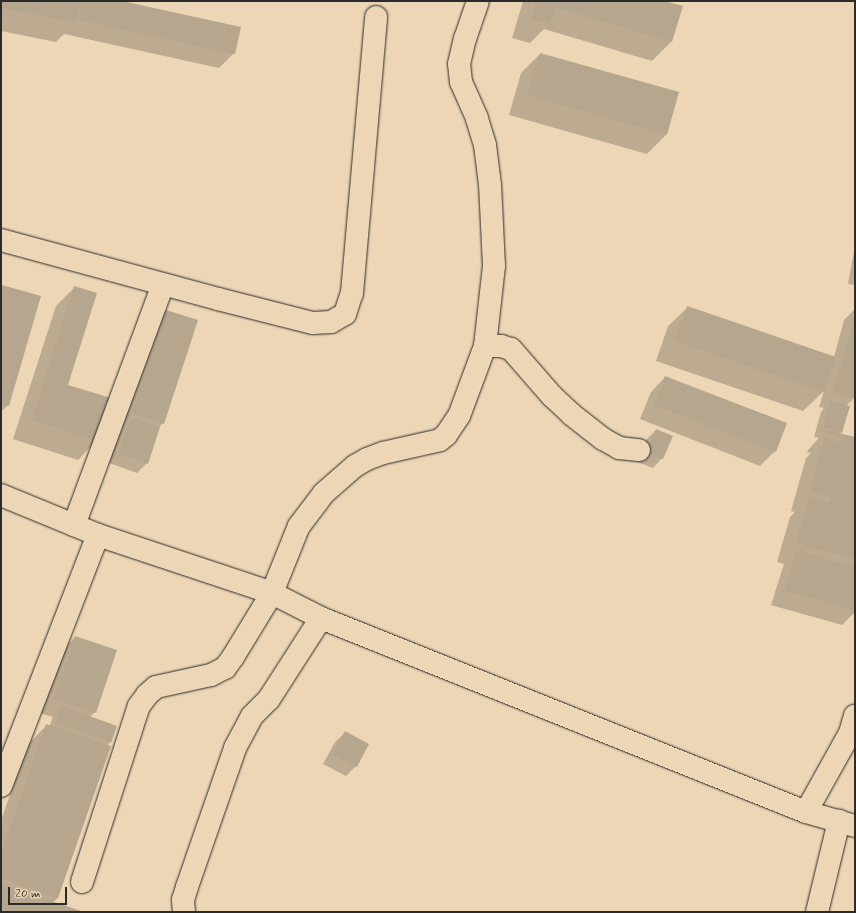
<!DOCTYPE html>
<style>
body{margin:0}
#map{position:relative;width:856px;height:913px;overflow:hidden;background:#ecd6b5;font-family:Mynerve,sans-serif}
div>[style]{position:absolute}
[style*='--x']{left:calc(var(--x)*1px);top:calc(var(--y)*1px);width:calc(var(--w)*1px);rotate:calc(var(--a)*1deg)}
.shadow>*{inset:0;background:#0003}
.building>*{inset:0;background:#b6a68e}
.roads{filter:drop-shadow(0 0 1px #2b2b2b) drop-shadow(0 0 1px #2b2b2b)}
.minor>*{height:22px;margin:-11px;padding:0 11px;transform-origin:11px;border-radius:11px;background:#ecd6b5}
span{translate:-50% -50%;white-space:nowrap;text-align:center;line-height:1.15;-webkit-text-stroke:3px #ecd6b5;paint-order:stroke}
.frame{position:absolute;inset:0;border:2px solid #2b2b2b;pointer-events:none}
.scale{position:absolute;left:8px;top:887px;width:59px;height:18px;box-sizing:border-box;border:2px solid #2b2b2b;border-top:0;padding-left:5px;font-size:12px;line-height:14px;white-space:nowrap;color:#2b2b2b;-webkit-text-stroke:3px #ecd6b5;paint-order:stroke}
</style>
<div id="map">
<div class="shadow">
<i style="clip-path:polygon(1px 1px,118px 1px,234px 53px,219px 68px,64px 34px,56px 42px,1px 31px)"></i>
<i style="clip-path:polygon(197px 1px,215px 1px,214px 2px)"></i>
<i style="clip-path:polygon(523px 1px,661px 1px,671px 42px,652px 61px,544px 29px,530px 43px,512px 38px)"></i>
<i style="clip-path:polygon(540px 54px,666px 135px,647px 154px,509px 115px,521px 73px)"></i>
<i style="clip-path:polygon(855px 246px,855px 285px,848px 284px)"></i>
<i style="clip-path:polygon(2px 286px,8px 405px,1px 412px,1px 288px)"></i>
<i style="clip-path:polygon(75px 287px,67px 385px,97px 440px,78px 460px,13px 439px,56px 306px)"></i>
<i style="clip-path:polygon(688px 307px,834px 357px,844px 320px,855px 309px,855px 394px,854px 398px,846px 406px,841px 432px,839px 434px,855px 438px,855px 612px,842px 625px,771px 605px,784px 564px,777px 562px,790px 517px,795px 512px,791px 511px,806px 458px,811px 453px,807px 452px,808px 450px,819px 438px,814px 437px,821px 412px,824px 408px,819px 407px,824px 391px,803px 411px,656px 361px,668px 326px)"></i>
<i style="clip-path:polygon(166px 311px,163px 423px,158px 428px,147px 463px,137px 473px,109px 463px,151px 326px)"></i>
<i style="clip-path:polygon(665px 377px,775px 451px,760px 466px,640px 419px,651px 392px)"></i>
<i style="clip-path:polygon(656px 430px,662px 458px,653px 468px,637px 462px,646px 440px)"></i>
<i style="clip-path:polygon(75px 637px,95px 712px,90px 717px,110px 742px,107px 746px,58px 898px,53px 902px,82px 912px,1px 912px,1px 821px,27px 745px,46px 726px,49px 727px,53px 717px,40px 713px,61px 652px)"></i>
<i style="clip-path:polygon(345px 733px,356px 766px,346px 776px,323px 764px,335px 742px)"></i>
</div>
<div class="building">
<i style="clip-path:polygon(1px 1px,81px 1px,76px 23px,1px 8px)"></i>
<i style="clip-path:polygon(82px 1px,122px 1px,241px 27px,235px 54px,78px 20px)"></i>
<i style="clip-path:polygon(536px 1px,664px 1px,683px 6px,672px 42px,555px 7px,550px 24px,531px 19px)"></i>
<i style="clip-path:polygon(540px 53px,679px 92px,667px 135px,527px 95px)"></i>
<i style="clip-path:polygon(2px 285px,41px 296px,9px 406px,1px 404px)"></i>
<i style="clip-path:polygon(74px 286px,97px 293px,68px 385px,111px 398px,98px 441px,32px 420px)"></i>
<i style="clip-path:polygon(687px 306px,836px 357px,824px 392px,675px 341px)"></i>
<i style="clip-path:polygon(166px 310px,198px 320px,164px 424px,132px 413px)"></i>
<i style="clip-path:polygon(855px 318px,855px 399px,833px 392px)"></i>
<i style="clip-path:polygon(665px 376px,787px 423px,776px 452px,654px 405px)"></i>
<i style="clip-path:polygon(830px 401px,850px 406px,842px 433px,823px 427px)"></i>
<i style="clip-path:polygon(131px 418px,160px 427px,148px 464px,118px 453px)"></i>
<i style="clip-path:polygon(656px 429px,673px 436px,663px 459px,646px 452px)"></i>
<i style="clip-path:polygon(827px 430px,855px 437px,855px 559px,796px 543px,809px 496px,829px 502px,831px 498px,810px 492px,824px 438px,842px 443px,843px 438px,826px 433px)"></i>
<i style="clip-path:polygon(797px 550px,855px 567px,855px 611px,785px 590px)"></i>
<i style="clip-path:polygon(75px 636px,117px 650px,96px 713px,54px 699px)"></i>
<i style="clip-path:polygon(62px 706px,117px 726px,111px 743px,56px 723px)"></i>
<i style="clip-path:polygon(46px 724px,111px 746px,58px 898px,1px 878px,1px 855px)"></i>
<i style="clip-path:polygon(345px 731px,369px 744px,357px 767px,332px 754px)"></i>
<i style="clip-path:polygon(1px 884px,84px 912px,13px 912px,1px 908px)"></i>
</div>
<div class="roads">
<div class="minor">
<i style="--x:1;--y:240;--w:225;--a:15.2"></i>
<i style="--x:218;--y:299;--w:98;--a:14.2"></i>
<i style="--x:313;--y:323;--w:18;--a:-3"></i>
<i style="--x:331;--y:322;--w:16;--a:-30"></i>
<i style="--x:345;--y:314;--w:22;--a:-72"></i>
<i style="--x:352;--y:293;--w:277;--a:-85"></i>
<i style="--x:485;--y:346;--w:16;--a:0"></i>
<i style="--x:501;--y:346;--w:10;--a:17"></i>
<i style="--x:511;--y:349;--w:62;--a:48.9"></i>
<i style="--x:552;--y:396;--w:26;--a:43"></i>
<i style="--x:571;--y:414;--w:41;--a:38"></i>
<i style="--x:603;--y:439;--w:18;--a:29"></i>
<i style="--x:619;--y:448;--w:20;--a:6"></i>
<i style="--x:1;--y:495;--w:105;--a:22.4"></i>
<i style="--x:98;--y:535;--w:183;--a:18.4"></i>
<i style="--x:272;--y:593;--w:55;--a:27"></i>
<i style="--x:321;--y:618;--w:522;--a:21.8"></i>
<i style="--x:806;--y:812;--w:51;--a:15.9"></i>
<i style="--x:74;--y:525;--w:256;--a:-69.7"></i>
<i style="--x:1;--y:786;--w:269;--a:-68.9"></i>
<i style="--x:806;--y:812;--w:90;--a:-60.9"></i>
<i style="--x:850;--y:733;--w:18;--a:-74"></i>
<i style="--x:82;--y:882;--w:185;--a:-72.1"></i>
<i style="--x:139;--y:706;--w:14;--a:-54"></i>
<i style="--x:147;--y:695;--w:12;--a:-42"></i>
<i style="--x:156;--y:687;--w:56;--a:-12.3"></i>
<i style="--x:211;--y:675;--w:16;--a:-27"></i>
<i style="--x:225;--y:668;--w:14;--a:-54"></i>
<i style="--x:233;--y:657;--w:75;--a:-58.6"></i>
<i style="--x:272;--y:593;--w:72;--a:-68.1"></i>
<i style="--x:299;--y:526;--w:41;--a:-52.9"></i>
<i style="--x:324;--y:493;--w:41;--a:-41.1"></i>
<i style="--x:355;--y:466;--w:14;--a:-30"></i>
<i style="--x:367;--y:459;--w:17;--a:-21"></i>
<i style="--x:383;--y:453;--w:58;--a:-12.8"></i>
<i style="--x:440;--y:440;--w:8;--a:-40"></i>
<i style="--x:446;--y:435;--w:23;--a:-56"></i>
<i style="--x:459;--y:416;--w:75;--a:-69.6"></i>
<i style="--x:485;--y:346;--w:81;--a:-83.6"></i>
<i style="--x:494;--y:266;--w:81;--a:-92.8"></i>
<i style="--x:490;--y:185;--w:40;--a:-97.1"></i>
<i style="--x:485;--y:145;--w:28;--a:-107"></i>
<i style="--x:477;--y:118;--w:39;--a:-114"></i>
<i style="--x:461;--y:82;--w:18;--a:-96"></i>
<i style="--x:459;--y:64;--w:26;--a:-77"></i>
<i style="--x:465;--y:39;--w:40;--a:-71.1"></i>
<i style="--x:184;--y:912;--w:12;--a:-95"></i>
<i style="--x:183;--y:900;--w:14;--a:-73"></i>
<i style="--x:187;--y:887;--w:147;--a:-70.9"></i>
<i style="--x:235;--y:748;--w:36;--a:-62"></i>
<i style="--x:252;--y:716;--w:24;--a:-45"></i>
<i style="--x:269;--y:699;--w:96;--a:-57.3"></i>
<i style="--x:817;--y:912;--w:94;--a:-76.4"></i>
</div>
</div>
<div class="frame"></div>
<div class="scale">20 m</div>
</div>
